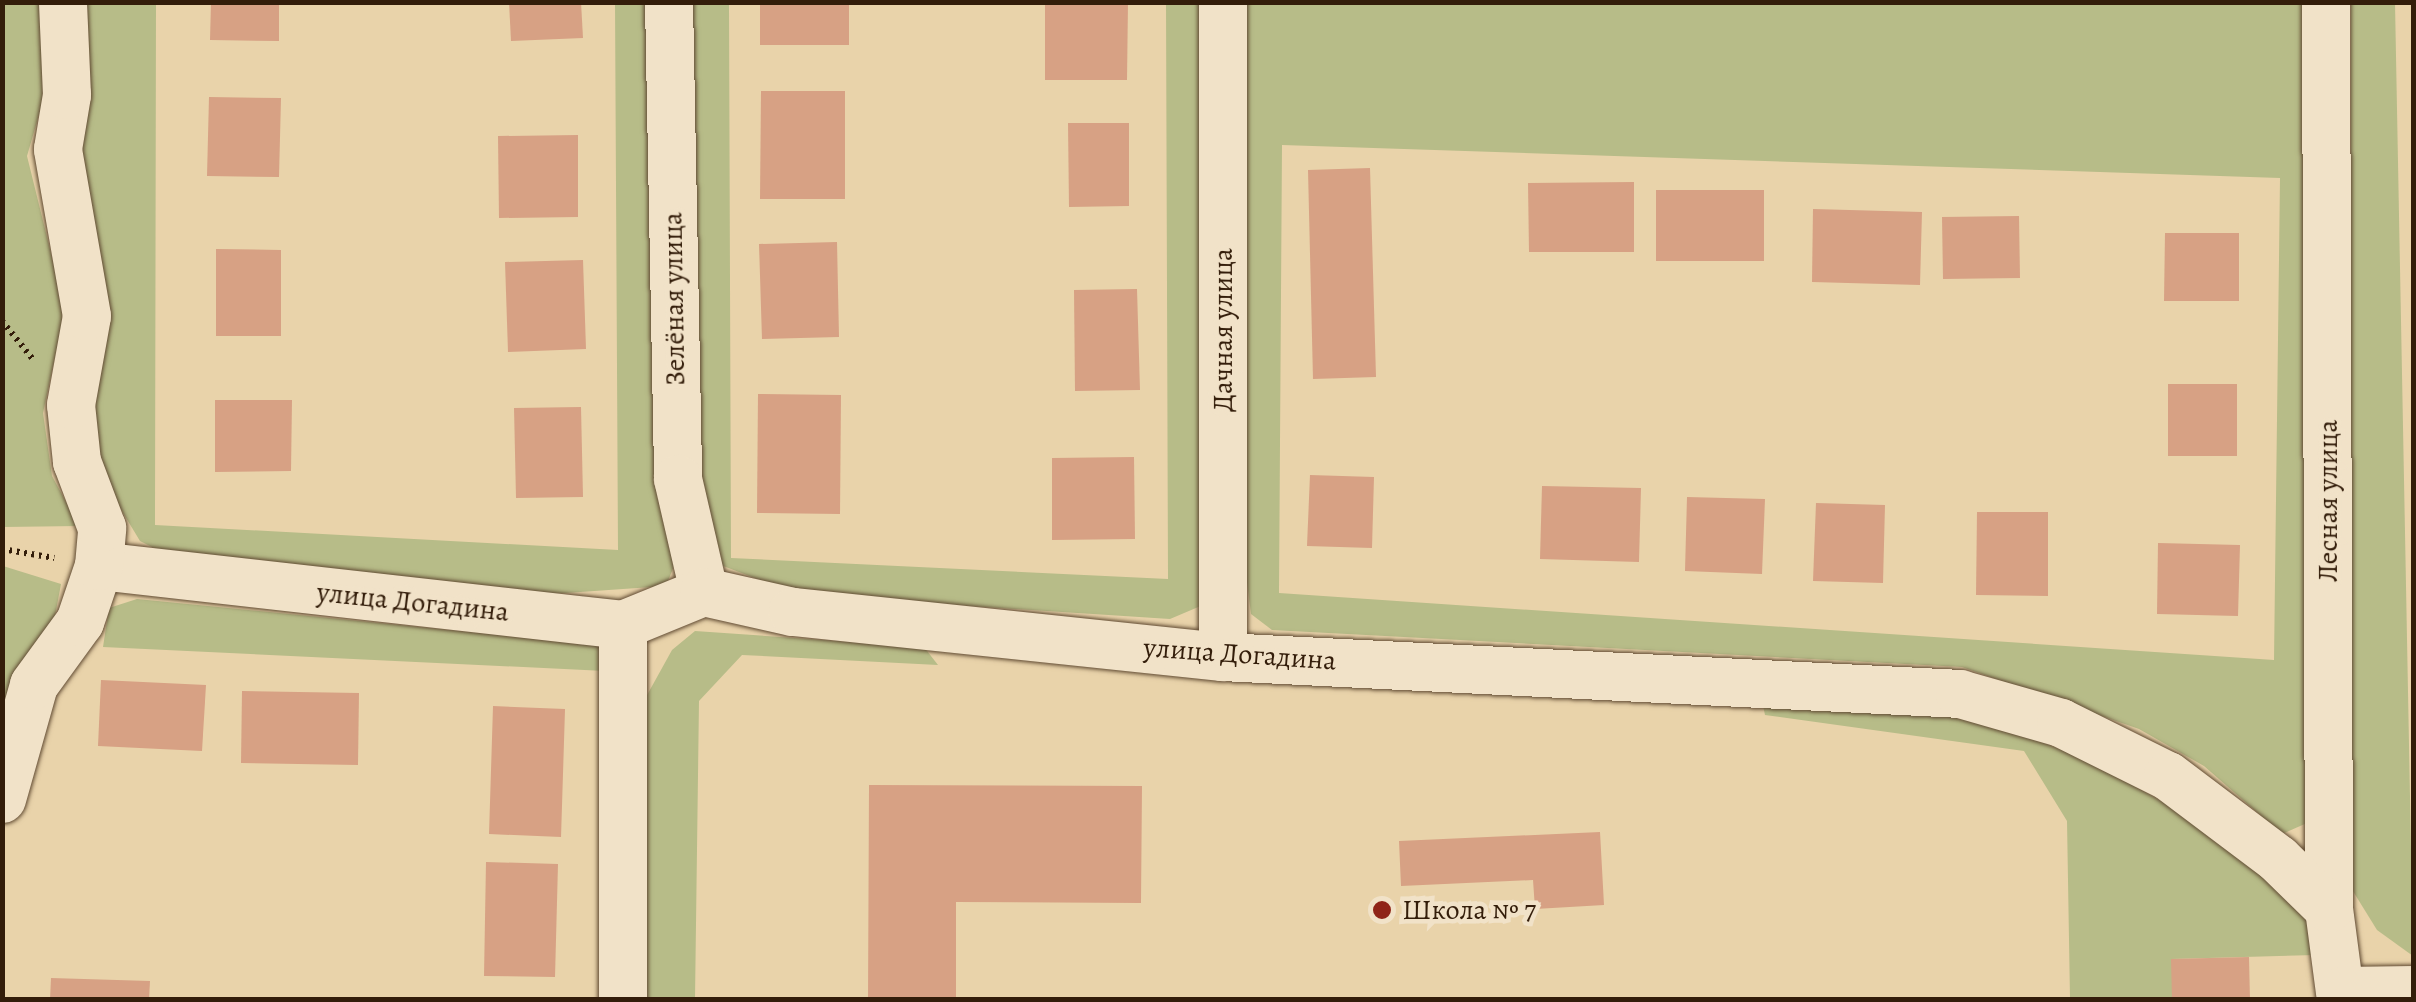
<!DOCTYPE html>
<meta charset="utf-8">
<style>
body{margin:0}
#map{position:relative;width:2416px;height:1002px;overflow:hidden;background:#e9d3aa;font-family:Alegreya,serif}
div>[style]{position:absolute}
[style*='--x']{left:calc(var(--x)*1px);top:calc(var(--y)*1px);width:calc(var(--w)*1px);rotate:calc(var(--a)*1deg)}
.green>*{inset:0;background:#b7bc88}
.building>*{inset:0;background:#d7a184}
.path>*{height:6px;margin-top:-3px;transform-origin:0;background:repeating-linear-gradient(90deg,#331d0a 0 2.5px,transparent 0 7.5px)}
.roads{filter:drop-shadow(0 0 2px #604a32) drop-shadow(0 0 2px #604a32)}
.minor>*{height:48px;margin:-24px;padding:0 24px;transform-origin:24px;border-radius:24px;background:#f1e2c8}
.dots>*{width:28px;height:28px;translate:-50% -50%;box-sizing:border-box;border:5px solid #f1e2c8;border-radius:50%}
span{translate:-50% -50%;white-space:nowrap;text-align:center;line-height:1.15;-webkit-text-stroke:9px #f1e2c8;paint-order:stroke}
.street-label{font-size:28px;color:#331d0a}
.poi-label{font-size:28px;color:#331d0a}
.left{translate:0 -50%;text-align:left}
.frame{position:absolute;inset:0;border:5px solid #331d0a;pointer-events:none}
</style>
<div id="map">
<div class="green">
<i style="clip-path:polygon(3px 3px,41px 3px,43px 101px,27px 156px,65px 310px,43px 413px,52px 476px,79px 526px,3px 527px)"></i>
<i style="clip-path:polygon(81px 3px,156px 3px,155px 525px,618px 550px,615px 3px,658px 3px,678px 556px,666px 586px,537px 595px,166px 554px,140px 541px,99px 473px,89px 417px,79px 160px,91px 93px)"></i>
<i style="clip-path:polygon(689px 3px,729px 3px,731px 558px,1168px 579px,1166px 3px,1201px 3px,1203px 605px,1170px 619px,800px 595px,718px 564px,698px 478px)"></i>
<i style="clip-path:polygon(evenodd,1242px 3px,2309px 3px,2307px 823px,2282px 834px,2204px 766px,2139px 729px,1962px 667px,1272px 630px,1251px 614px,1247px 582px,1242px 3px,1282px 145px,2280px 178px,2274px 660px,1279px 593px,1282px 145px)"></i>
<i style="clip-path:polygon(2351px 3px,2395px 3px,2413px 956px,2377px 930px,2351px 888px)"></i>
<i style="clip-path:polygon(3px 566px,61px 584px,54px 621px,3px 721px)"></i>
<i style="clip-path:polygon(137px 599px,600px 645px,605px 671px,103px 647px,109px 608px)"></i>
<i style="clip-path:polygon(695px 631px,924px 647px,938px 665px,742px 655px,699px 701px,695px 999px,643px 999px,641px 706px,672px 650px)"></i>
<i style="clip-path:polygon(1762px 701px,1900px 707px,2002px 727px,2088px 760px,2195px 820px,2294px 903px,2314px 930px,2315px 955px,2172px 959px,2172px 999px,2070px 999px,2067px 821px,2024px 751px,1765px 715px)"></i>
</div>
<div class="building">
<i style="clip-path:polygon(211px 2px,279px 2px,279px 41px,210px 40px)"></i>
<i style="clip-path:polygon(509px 2px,581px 2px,583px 38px,511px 41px)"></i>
<i style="clip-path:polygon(760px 2px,849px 2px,849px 45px,760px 45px)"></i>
<i style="clip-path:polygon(1045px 2px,1128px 2px,1127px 80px,1045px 80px)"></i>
<i style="clip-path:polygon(761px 91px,845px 91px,845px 199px,760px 199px)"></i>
<i style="clip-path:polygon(209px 97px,281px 98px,279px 177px,207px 176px)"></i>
<i style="clip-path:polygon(1068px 123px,1129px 123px,1129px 206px,1069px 207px)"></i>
<i style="clip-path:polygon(578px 135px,578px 217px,499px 218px,498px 136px)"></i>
<i style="clip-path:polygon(1370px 168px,1376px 377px,1313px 379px,1308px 170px)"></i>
<i style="clip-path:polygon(1634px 182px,1634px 252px,1529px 252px,1528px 183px)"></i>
<i style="clip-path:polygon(1656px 190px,1764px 190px,1764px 261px,1656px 261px)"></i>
<i style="clip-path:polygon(1813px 209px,1922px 212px,1920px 285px,1812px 282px)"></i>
<i style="clip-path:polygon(2019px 216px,2020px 278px,1943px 279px,1942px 217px)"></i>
<i style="clip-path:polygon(2165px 233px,2239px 233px,2239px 301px,2164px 301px)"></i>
<i style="clip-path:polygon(837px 242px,839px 337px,762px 339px,759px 244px)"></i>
<i style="clip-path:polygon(216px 249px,281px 250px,281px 336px,216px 336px)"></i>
<i style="clip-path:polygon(583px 260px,586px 349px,508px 352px,505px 262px)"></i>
<i style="clip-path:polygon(1137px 289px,1140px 390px,1075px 391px,1074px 290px)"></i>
<i style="clip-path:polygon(2168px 384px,2237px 384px,2237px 456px,2168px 456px)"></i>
<i style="clip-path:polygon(758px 394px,841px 395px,840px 514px,757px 513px)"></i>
<i style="clip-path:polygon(215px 400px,292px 400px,291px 471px,215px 472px)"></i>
<i style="clip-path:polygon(581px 407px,583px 497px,516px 498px,514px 408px)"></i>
<i style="clip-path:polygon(1134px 457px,1135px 539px,1052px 540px,1052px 458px)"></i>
<i style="clip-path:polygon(1310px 475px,1374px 477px,1372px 548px,1307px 546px)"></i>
<i style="clip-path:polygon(1542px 486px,1641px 488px,1639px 562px,1540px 559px)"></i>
<i style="clip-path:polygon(1687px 497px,1765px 499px,1762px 574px,1685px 571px)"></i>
<i style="clip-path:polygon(1816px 503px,1885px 505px,1883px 583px,1813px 581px)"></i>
<i style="clip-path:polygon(1977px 512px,2048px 512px,2048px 596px,1976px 595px)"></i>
<i style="clip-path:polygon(2158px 543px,2240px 545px,2238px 616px,2157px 614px)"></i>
<i style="clip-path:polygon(101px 680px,206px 685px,202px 751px,98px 746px)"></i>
<i style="clip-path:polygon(242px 691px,359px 693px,358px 765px,241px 763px)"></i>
<i style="clip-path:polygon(493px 706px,565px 709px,561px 837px,489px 834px)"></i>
<i style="clip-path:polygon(869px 785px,1142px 786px,1141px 903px,956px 902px,956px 1000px,868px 1000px)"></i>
<i style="clip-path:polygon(1600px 832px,1604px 905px,1535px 909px,1533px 880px,1401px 886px,1399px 841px)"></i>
<i style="clip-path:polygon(486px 862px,558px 864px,555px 977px,484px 976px)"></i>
<i style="clip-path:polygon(2249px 957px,2250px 1000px,2172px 1000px,2171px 959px)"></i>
<i style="clip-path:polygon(51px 978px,150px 981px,149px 1000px,50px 1000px)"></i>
</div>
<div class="path">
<i style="--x:2;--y:321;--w:48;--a:51"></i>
<i style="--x:2;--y:549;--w:53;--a:9.8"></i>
</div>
<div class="roads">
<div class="minor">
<i style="--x:669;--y:2;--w:477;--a:88.9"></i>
<i style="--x:678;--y:479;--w:116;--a:77"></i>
<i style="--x:2326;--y:2;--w:907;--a:89.81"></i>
<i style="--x:2329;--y:909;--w:92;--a:82.5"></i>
<i style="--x:99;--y:566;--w:527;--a:6.42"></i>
<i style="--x:623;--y:625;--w:87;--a:-22.2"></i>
<i style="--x:704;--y:592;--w:91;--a:12.7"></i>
<i style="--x:793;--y:612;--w:432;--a:6"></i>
<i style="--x:1223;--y:657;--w:738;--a:2.87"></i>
<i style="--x:1960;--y:694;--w:105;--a:16"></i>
<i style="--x:2061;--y:723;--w:119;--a:26.4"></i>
<i style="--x:2168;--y:776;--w:138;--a:37"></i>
<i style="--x:2278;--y:859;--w:71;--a:44.4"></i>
<i style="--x:623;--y:625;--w:375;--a:90"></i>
<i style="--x:1223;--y:657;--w:655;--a:-90"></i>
<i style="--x:2;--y:799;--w:118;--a:-74.3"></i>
<i style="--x:34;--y:685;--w:78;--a:-53.9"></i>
<i style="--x:80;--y:622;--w:59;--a:-71.3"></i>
<i style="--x:99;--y:566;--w:38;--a:-85"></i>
<i style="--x:102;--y:528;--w:71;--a:-110.7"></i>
<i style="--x:77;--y:462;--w:57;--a:-96"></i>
<i style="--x:71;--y:405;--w:90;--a:-79.8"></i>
<i style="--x:87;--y:316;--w:169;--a:-99.9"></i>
<i style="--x:58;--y:149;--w:55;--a:-80.5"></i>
<i style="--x:67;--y:95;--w:93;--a:-92.5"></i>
<i style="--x:2341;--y:991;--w:73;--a:-0.8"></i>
</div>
</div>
<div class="dots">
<i style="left:1382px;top:910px;background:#8f2418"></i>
</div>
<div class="street-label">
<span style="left:674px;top:299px;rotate:-91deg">Зелёная улица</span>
<span style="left:1223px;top:330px;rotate:-90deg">Дачная улица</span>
<span style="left:2328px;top:501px;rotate:-90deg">Лесная улица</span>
<span style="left:413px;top:602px;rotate:6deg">улица Догадина</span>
<span style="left:1240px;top:654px;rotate:4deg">улица Догадина</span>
</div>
<div class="poi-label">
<span class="left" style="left:1402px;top:910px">Школа № 7</span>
</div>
<div class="frame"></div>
</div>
